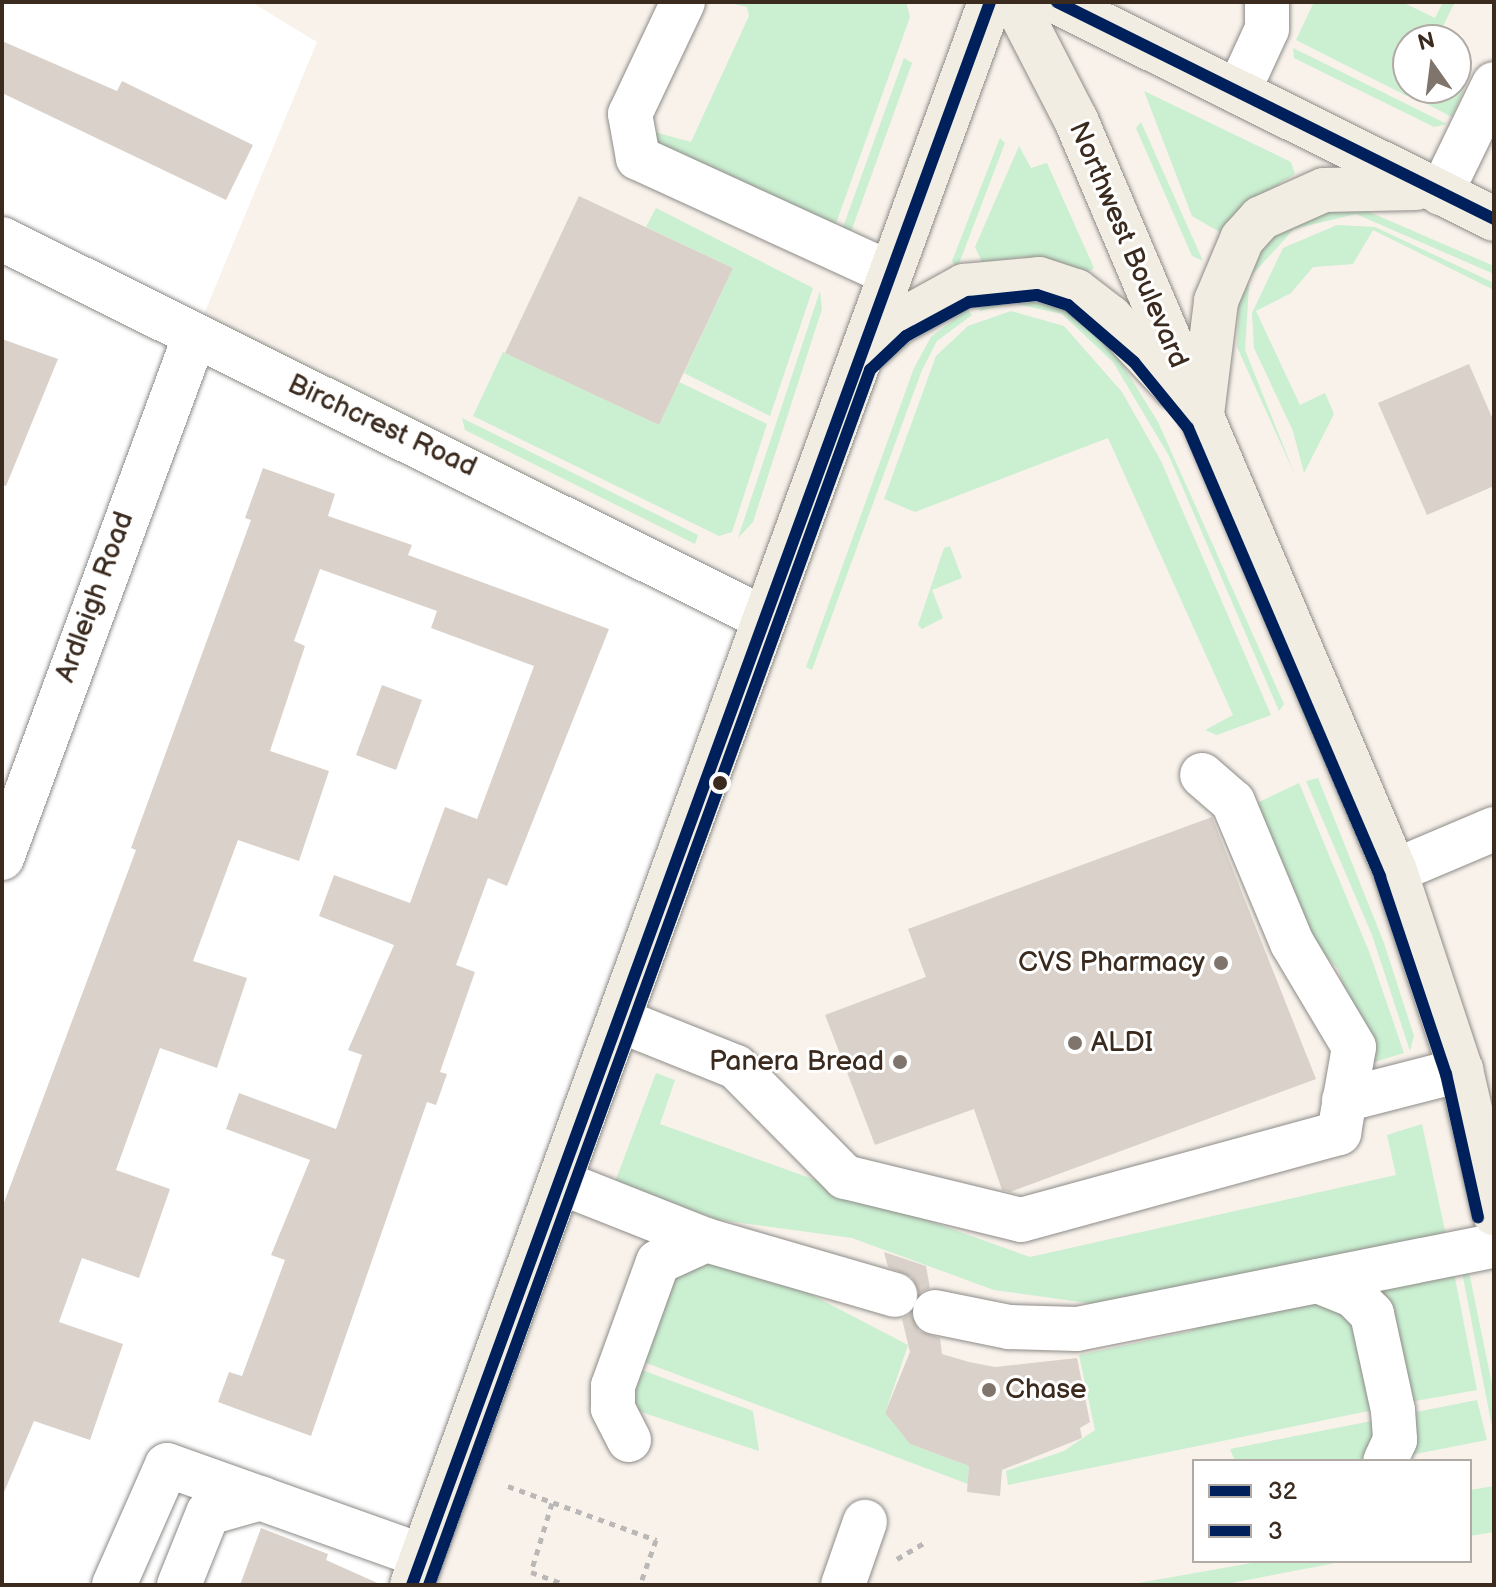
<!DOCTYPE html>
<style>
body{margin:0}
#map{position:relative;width:1496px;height:1587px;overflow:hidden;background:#fff;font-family:"Balsamiq Sans",sans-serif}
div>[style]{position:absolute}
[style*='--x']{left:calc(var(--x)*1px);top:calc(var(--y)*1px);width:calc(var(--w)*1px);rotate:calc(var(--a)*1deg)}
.built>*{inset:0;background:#f8f2eb}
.green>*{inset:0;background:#caefd1}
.building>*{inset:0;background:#dad2ca}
.path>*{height:5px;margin-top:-2.5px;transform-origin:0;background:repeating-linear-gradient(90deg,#b9b8b6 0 6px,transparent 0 12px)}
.roads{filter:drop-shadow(0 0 2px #8e8b88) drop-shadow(0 0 2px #8e8b88)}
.minor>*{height:44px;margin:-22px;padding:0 22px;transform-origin:22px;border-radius:22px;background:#fff}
.major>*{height:44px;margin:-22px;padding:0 22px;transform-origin:22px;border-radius:22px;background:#f1ede2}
.bus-1>*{height:12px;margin:-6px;padding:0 6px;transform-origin:6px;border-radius:6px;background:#00205b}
.bus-2>*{height:12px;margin:-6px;padding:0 6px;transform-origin:6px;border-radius:6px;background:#00205b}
.dots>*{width:22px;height:22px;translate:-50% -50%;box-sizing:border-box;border:4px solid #fff;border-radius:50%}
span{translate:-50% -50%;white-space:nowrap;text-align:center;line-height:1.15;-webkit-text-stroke:6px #fff;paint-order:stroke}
.street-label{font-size:28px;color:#3b2a1e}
.poi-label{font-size:28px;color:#3b2a1e}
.right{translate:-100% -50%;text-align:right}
.left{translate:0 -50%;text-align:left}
.frame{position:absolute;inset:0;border:4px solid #3b2a1e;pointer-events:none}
.legend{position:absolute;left:1192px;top:1459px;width:280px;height:104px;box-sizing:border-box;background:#fff;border:2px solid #b1aaa5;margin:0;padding:10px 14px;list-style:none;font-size:24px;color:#3b2a1e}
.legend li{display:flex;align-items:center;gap:16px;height:40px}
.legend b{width:40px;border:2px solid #b1aaa5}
.north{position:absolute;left:1392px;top:24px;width:80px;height:80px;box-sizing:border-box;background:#fff;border:2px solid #b1aaa5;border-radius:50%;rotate:346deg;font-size:22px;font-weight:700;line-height:32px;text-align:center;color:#3b2a1e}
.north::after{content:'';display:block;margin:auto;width:28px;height:36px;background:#80756d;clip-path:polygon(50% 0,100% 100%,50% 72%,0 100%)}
</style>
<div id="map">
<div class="built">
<i style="clip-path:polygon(evenodd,251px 2px,1494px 2px,1494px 1585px,412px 1585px,761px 617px,194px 338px,317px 42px,251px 2px,1408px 40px,1456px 40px,1456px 88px,1408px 88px,1408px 40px,251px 2px,1194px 1461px,1470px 1461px,1470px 1561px,1194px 1561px,1194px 1461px)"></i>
</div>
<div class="green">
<i style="clip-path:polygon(726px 2px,906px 2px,910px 17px,830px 240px,663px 165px,654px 132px,691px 142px,749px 16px,747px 7px)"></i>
<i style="clip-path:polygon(1314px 2px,1402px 2px,1435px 18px,1443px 2px,1455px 2px,1436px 40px,1408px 40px,1407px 96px,1296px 40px)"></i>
<i style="clip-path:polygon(1293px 48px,1447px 124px,1434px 127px,1294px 58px)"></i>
<i style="clip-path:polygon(904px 58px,912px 63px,852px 229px,838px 241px)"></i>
<i style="clip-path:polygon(1456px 83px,1466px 85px,1452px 117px,1425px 103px,1432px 88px)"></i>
<i style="clip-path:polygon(1144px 91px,1291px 162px,1295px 174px,1249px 203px,1223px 234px,1192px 216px)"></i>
<i style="clip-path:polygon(1141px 122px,1203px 261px,1192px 256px,1136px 128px)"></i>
<i style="clip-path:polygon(1000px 138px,1005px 143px,957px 269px,952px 261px)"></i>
<i style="clip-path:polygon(1019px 146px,1031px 168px,1047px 163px,1094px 268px,1085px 274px,1023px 257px,982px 262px,975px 247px)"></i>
<i style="clip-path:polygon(656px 208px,813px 288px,770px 416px,684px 373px,733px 268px,646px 227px)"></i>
<i style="clip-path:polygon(1360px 208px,1494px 266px,1494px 274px,1356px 214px,1294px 229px,1251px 276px,1245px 269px,1268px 240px,1316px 211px)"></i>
<i style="clip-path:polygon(1337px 225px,1375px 227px,1494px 283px,1494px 290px,1373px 230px,1353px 264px,1313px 267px,1291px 293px,1256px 311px,1300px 405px,1325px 393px,1334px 414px,1304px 473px,1293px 431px,1254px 348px,1252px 313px,1283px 248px)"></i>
<i style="clip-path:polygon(1240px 283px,1249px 285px,1245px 350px,1295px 475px,1237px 347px)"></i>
<i style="clip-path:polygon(820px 291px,822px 309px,753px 522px,738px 538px)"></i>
<i style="clip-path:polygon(1050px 300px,1084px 320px,1119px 359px,1158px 422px,1284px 704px,1279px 711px,1169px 456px,1113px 362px,1062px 314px,1013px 303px,980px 311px,979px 303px)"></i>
<i style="clip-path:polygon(967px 309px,972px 315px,937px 341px,922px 370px,812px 670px,806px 667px,914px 368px,931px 337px)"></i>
<i style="clip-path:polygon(1011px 311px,1064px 326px,1122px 392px,1161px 461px,1271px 715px,1217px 735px,1205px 730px,1233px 715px,1108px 438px,915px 512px,884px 499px,936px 356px,968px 326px)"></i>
<i style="clip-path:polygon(503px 352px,659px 425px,679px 382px,767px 424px,732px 532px,719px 536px,473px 416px)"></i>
<i style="clip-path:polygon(462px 418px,698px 535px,695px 544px,465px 430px)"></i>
<i style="clip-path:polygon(950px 546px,962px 578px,932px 590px,943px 618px,922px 629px,918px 625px,944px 548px)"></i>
<i style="clip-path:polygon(1318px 778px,1384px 943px,1414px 1036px,1410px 1051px,1372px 935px,1306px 781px)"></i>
<i style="clip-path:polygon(1299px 783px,1370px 954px,1404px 1053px,1368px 1064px,1338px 969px,1304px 933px,1255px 804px)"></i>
<i style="clip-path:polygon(656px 1073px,675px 1080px,660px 1124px,1030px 1257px,1396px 1175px,1387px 1135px,1422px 1124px,1447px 1240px,1094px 1304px,994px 1290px,852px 1238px,719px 1220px,615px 1182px)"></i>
<i style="clip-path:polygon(739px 1257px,908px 1345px,885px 1413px,910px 1444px,969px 1466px,968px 1484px,633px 1358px,665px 1272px)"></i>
<i style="clip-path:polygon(1461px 1267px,1469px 1272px,1494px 1394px,1494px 1437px)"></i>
<i style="clip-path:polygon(1453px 1268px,1477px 1390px,1404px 1403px,1355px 1287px)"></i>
<i style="clip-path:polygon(1341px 1295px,1383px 1408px,1008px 1485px,1006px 1471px,1064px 1451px,1095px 1430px,1079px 1355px,1191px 1331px,1244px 1305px)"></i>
<i style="clip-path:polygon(631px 1366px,753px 1411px,759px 1451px,632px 1409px)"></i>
<i style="clip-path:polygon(1477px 1400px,1487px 1440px,1410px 1455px,1406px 1414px)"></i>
<i style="clip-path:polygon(1387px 1418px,1373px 1461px,1235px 1461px,1230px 1449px)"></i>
<i style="clip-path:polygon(1494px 1486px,1494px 1532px,1470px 1536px,1470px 1490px)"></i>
<i style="clip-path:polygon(1263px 1561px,1346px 1561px,1221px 1585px,1127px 1585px)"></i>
</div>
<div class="building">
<i style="clip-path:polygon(2px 41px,117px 91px,122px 81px,253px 145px,226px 200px,2px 93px)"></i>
<i style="clip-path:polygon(579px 196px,733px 268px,659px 425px,505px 353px)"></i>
<i style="clip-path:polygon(2px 339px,58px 359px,6px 486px,2px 485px)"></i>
<i style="clip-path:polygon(1469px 364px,1494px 422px,1494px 486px,1427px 515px,1378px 403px)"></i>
<i style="clip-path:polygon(263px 468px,335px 494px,328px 516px,412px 545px,408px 555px,609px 629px,507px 886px,488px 878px,456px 965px,475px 972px,440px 1072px,447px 1074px,436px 1105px,427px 1102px,311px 1436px,218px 1402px,229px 1372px,242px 1376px,285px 1260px,271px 1255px,310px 1160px,226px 1129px,239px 1093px,336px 1129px,362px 1055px,348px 1050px,394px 945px,319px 916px,334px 875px,410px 903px,445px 807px,477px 819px,534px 666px,431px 628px,437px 611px,320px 569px,294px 641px,305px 646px,270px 751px,329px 771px,299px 861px,238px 840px,193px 961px,247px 978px,217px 1068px,160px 1048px,116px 1170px,170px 1189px,139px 1278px,82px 1258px,59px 1322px,123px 1344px,90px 1440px,34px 1421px,2px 1497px,2px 1208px,136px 850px,131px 848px,251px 520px,245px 518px)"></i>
<i style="clip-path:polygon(382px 685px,422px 700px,396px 770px,356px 755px)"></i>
<i style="clip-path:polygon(1212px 817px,1316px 1079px,1010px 1192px,1002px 1190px,974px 1109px,875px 1145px,825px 1015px,926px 977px,908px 929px)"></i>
<i style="clip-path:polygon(884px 1252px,926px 1266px,930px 1288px,919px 1293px,912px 1277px,888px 1267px)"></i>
<i style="clip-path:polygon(911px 1314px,919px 1331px,940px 1338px,942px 1354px,969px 1362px,995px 1367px,1077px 1358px,1090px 1422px,1080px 1428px,1082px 1438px,1002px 1470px,1000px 1496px,967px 1492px,969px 1466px,910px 1444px,885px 1413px,910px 1352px,902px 1319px)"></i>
<i style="clip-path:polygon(261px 1528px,328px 1554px,326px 1560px,382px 1585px,240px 1585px)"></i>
</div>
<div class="path">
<i style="--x:508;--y:1486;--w:158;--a:20"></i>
<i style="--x:656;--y:1540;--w:48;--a:109.6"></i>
<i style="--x:552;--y:1503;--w:72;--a:106.9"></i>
<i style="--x:531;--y:1572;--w:38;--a:20"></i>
<i style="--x:897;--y:1559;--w:31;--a:-31"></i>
</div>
<div class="roads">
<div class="minor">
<i style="--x:683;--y:2;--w:124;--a:115.3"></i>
<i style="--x:630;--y:114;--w:45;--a:79.7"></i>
<i style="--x:638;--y:158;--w:276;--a:24.6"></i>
<i style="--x:1238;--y:92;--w:69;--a:-65.3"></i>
<i style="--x:1267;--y:29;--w:27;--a:-90"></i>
<i style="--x:1441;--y:193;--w:121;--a:-64.1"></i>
<i style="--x:2;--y:239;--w:848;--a:26.47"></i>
<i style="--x:2;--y:858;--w:554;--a:-69.73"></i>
<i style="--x:1395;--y:871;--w:108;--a:-23"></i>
<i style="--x:619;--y:1020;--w:126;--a:21.9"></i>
<i style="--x:736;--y:1067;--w:155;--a:45.3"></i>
<i style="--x:845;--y:1177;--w:181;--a:13.7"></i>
<i style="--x:1021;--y:1220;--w:330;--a:-15.3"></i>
<i style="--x:1339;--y:1133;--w:87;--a:-80.1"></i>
<i style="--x:1354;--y:1047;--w:121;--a:-120.8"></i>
<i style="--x:1292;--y:943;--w:153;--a:-112.7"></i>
<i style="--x:1233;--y:802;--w:41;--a:-138.9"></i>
<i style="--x:1344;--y:1100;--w:121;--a:-14.4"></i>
<i style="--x:562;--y:1183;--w:155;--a:21.6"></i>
<i style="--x:706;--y:1240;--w:197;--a:16.2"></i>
<i style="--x:1318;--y:1281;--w:38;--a:22"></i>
<i style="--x:1353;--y:1295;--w:27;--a:45"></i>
<i style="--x:1372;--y:1314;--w:98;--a:77.7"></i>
<i style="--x:1393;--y:1410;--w:30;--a:86"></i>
<i style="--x:1395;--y:1440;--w:23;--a:115"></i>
<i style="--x:935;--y:1312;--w:76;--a:11.5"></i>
<i style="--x:1009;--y:1327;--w:68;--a:1.7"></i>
<i style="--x:1077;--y:1329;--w:425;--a:-11.3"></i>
<i style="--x:629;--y:1440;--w:36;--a:-117"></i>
<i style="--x:613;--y:1408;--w:22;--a:-90"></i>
<i style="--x:613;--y:1386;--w:132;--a:-70.1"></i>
<i style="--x:658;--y:1262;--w:53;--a:-24.6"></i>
<i style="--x:114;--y:1585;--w:131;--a:-66.2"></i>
<i style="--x:167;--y:1465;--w:271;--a:19.6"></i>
<i style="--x:179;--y:1585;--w:78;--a:-68.1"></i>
<i style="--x:208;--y:1513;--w:55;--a:-15.8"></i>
<i style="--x:843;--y:1585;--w:67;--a:-70.8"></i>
</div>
<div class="major">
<i style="--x:1015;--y:2;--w:133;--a:62.7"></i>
<i style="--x:1076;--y:120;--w:816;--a:66.99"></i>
<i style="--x:1395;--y:871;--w:210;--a:71.7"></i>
<i style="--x:1461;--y:1070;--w:147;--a:77"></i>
<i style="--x:1057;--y:2;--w:488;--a:26.4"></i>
<i style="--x:861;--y:356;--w:49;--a:-42.5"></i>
<i style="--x:897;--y:323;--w:77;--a:-28.9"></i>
<i style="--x:964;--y:286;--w:75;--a:-5.3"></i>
<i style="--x:1039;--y:279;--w:39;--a:18"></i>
<i style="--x:1076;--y:291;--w:43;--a:37.4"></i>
<i style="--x:1110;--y:317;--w:96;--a:47.1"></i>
<i style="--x:1202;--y:414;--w:114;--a:-82.9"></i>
<i style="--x:1216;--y:301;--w:67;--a:-67.2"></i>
<i style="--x:1242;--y:239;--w:28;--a:-48"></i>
<i style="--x:1261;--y:218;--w:69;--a:-24"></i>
<i style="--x:1324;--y:190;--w:92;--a:-1.2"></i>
<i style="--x:412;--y:1585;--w:1685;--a:-69.94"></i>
</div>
</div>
<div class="bus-1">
<i style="--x:1057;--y:2;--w:488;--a:26.4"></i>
<i style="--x:412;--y:1585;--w:1685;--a:-69.94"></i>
</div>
<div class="bus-2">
<i style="--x:429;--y:1585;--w:1293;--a:-70.05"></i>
<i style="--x:870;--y:370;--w:50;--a:-43.4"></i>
<i style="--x:906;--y:336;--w:72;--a:-28.4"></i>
<i style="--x:969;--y:302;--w:68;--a:-5.9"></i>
<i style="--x:1037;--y:295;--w:33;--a:18"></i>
<i style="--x:1068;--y:305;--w:87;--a:40.8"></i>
<i style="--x:1134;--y:362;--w:85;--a:50.7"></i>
<i style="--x:1188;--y:428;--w:488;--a:66.8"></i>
<i style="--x:1380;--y:877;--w:208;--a:71.5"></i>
<i style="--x:1446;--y:1074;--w:147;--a:77.4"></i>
</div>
<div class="dots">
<i style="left:720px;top:783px;background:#3b2a1e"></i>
<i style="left:1221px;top:963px;background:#80756d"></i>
<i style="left:1075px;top:1043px;background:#80756d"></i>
<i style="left:900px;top:1062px;background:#80756d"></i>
<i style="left:989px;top:1390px;background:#80756d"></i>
</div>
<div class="street-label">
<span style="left:1128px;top:245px;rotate:67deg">Northwest Boulevard</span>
<span style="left:382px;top:426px;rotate:25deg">Birchcrest Road</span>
<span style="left:95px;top:597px;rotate:-70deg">Ardleigh Road</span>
</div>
<div class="poi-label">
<span class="right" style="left:1205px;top:963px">CVS Pharmacy</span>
<span class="left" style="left:1091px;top:1043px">ALDI</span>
<span class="right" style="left:884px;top:1062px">Panera Bread</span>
<span class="left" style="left:1005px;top:1390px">Chase</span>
</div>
<div class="frame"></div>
<ul class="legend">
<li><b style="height:10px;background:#00205b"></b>32</li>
<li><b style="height:10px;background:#00205b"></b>3</li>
</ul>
<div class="north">N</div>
</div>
